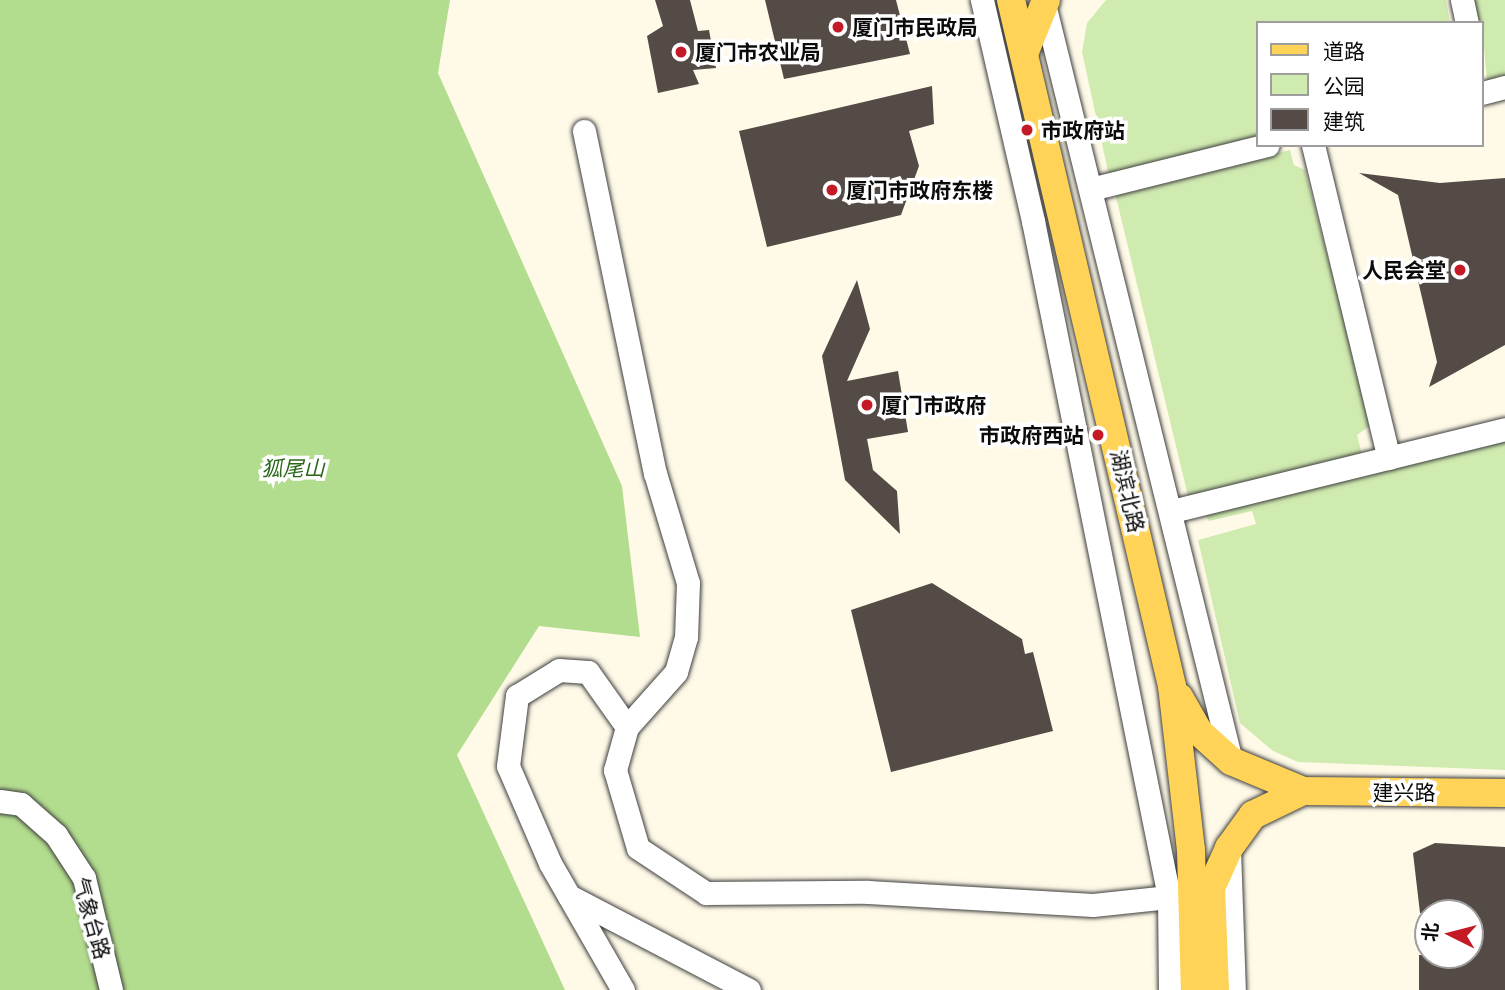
<!DOCTYPE html>
<meta charset="utf-8">
<style>
body{margin:0}
#map{position:relative;width:1505px;height:990px;overflow:hidden;background:#fffae8;font-family:"Noto Serif","Noto Sans SC",serif}
div>[style]{position:absolute}
[style*='--x']{left:calc(var(--x)*1px);top:calc(var(--y)*1px);width:calc(var(--w)*1px);rotate:calc(var(--a)*1deg)}
.green>*{inset:0;background:#d0ebb0}
.forest>*{inset:0;background:#b3dd8e}
.building>*{inset:0;background:#544b46}
.roads{filter:drop-shadow(0 0 2px #3e3e3e) drop-shadow(0 0 2px #3e3e3e)}
.minor>*{height:23px;margin:-11.5px;padding:0 11.5px;transform-origin:11.5px;border-radius:11.5px;background:#fff}
.major>*{height:28px;margin:-14px;padding:0 14px;transform-origin:14px;border-radius:14px;background:#ffd358}
.dots>*{width:19px;height:19px;translate:-50% -50%;box-sizing:border-box;border:4px solid #fff;border-radius:50%}
span{translate:-50% -50%;white-space:nowrap;text-align:center;line-height:1.15;-webkit-text-stroke:7px #fff;paint-order:stroke}
.poi-label{font-size:21px;color:#0b0b0b;font-weight:700}
.left{translate:0 -50%;text-align:left}
.right{translate:-100% -50%;text-align:right}
.park-label{font-size:21px;color:#296618;font-style:italic}
.street-label{font-size:21px;color:#0b0b0b}
.legend{position:absolute;left:1256px;top:21px;width:228px;height:126px;box-sizing:border-box;background:#fff;border:2px solid #9d9d9d;margin:0;padding:9px 12px;list-style:none;font-size:21px;color:#0b0b0b}
.legend li{display:flex;align-items:center;gap:14px;height:35px}
.legend b{width:35px;border:2px solid #9d9d9d}
.north{position:absolute;left:1414px;top:899px;width:70px;height:70px;box-sizing:border-box;background:#fff;border:2px solid #9d9d9d;border-radius:50%;rotate:276deg;font-size:19px;font-weight:700;line-height:28px;text-align:center;color:#0b0b0b}
.north::after{content:'';display:block;margin:auto;width:24px;height:32px;background:#c31a26;clip-path:polygon(50% 0,100% 100%,50% 72%,0 100%)}
</style>
<div id="map">
<div class="green">
<i style="clip-path:polygon(1106px 0,1446px 0,1450px 23px,1258px 23px,1258px 139px,1109px 176px,1082px 52px,1087px 23px)"></i>
<i style="clip-path:polygon(1471px 0,1505px 0,1505px 79px,1487px 83px,1482px 23px,1475px 23px)"></i>
<i style="clip-path:polygon(1290px 150px,1294px 165px,1305px 170px,1371px 425px,1357px 435px,1362px 454px,1188px 496px,1115px 193px)"></i>
<i style="clip-path:polygon(1505px 436px,1505px 770px,1298px 762px,1273px 751px,1240px 723px,1198px 540px,1256px 524px,1252px 511px,1209px 521px,1204px 512px)"></i>
</div>
<div class="forest">
<i style="clip-path:polygon(0 0,450px 0,438px 73px,622px 486px,640px 637px,539px 626px,457px 755px,565px 990px,0 990px)"></i>
</div>
<div class="building">
<i style="clip-path:polygon(655px 0,690px 0,698px 31px,709px 30px,716px 68px,693px 70px,699px 84px,658px 93px,647px 36px,663px 26px)"></i>
<i style="clip-path:polygon(765px 0,896px 0,910px 54px,784px 79px)"></i>
<i style="clip-path:polygon(932px 86px,934px 124px,909px 131px,919px 166px,901px 215px,767px 247px,739px 131px)"></i>
<i style="clip-path:polygon(1359px 173px,1440px 183px,1505px 178px,1505px 345px,1429px 387px,1437px 362px,1398px 195px)"></i>
<i style="clip-path:polygon(857px 280px,870px 329px,847px 381px,898px 371px,908px 432px,867px 439px,873px 470px,897px 491px,900px 534px,845px 480px,822px 356px)"></i>
<i style="clip-path:polygon(932px 583px,1022px 639px,1025px 654px,1033px 652px,1053px 731px,891px 772px,851px 610px)"></i>
<i style="clip-path:polygon(1435px 843px,1505px 847px,1505px 990px,1419px 990px,1419px 955px,1470px 955px,1470px 913px,1420px 913px,1413px 853px)"></i>
</div>
<div class="roads">
<div class="minor">
<i style="--x:982;--y:0;--w:227;--a:77"></i>
<i style="--x:1033;--y:221;--w:690;--a:78.62"></i>
<i style="--x:1169;--y:897;--w:93;--a:89.4"></i>
<i style="--x:1462;--y:0;--w:24;--a:78"></i>
<i style="--x:1044;--y:4;--w:780;--a:76.12"></i>
<i style="--x:1482;--y:93;--w:24;--a:-15"></i>
<i style="--x:584;--y:131;--w:349;--a:78.3"></i>
<i style="--x:655;--y:473;--w:115;--a:73.3"></i>
<i style="--x:688;--y:583;--w:54;--a:92.1"></i>
<i style="--x:686;--y:637;--w:36;--a:106"></i>
<i style="--x:676;--y:672;--w:74;--a:131.7"></i>
<i style="--x:627;--y:727;--w:45;--a:105.6"></i>
<i style="--x:615;--y:770;--w:81;--a:73.6"></i>
<i style="--x:638;--y:848;--w:82;--a:33.5"></i>
<i style="--x:706;--y:893;--w:162;--a:-0.4"></i>
<i style="--x:868;--y:892;--w:225;--a:3.3"></i>
<i style="--x:1093;--y:905;--w:76;--a:-6"></i>
<i style="--x:1313;--y:145;--w:322;--a:76.4"></i>
<i style="--x:1091;--y:189;--w:182;--a:-14"></i>
<i style="--x:1172;--y:511;--w:343;--a:-13.8"></i>
<i style="--x:0;--y:801;--w:21;--a:8"></i>
<i style="--x:21;--y:804;--w:47;--a:41.5"></i>
<i style="--x:56;--y:835;--w:51;--a:56.9"></i>
<i style="--x:84;--y:878;--w:115;--a:76.4"></i>
<i style="--x:1229;--y:850;--w:140;--a:88"></i>
<i style="--x:569;--y:896;--w:203;--a:27.6"></i>
<i style="--x:623;--y:990;--w:146;--a:-119.9"></i>
<i style="--x:550;--y:863;--w:106;--a:-113.4"></i>
<i style="--x:508;--y:766;--w:71;--a:-82.7"></i>
<i style="--x:517;--y:696;--w:49;--a:-31.8"></i>
<i style="--x:559;--y:670;--w:29;--a:4"></i>
<i style="--x:588;--y:672;--w:67;--a:54.7"></i>
</div>
<div class="major">
<i style="--x:1011;--y:0;--w:705;--a:76.79"></i>
<i style="--x:1172;--y:686;--w:165;--a:83.4"></i>
<i style="--x:1191;--y:850;--w:140;--a:88.4"></i>
<i style="--x:1024;--y:54;--w:58;--a:-67.8"></i>
<i style="--x:1179;--y:697;--w:40;--a:60.3"></i>
<i style="--x:1199;--y:732;--w:43;--a:42.2"></i>
<i style="--x:1231;--y:761;--w:78;--a:22.6"></i>
<i style="--x:1303;--y:791;--w:202;--a:0.6"></i>
<i style="--x:1215;--y:990;--w:102;--a:-92.2"></i>
<i style="--x:1211;--y:888;--w:44;--a:-65.8"></i>
<i style="--x:1229;--y:848;--w:41;--a:-54"></i>
<i style="--x:1253;--y:815;--w:55;--a:-25.6"></i>
</div>
</div>
<div class="dots">
<i style="left:838px;top:27px;background:#c31a26"></i>
<i style="left:681px;top:52px;background:#c31a26"></i>
<i style="left:1027px;top:130px;background:#c31a26"></i>
<i style="left:832px;top:190px;background:#c31a26"></i>
<i style="left:1460px;top:270px;background:#c31a26"></i>
<i style="left:867px;top:405px;background:#c31a26"></i>
<i style="left:1098px;top:435px;background:#c31a26"></i>
</div>
<div class="poi-label">
<span class="left" style="left:852px;top:27px">厦门市民政局</span>
<span class="left" style="left:695px;top:52px">厦门市农业局</span>
<span class="left" style="left:1041px;top:130px">市政府站</span>
<span class="left" style="left:846px;top:190px">厦门市政府东楼</span>
<span class="right" style="left:1446px;top:270px">人民会堂</span>
<span class="left" style="left:881px;top:405px">厦门市政府</span>
<span class="right" style="left:1084px;top:435px">市政府西站</span>
</div>
<div class="park-label">
<span style="left:293px;top:468px">狐尾山</span>
</div>
<div class="street-label">
<span style="left:1128px;top:491px;rotate:77deg">湖滨北路</span>
<span style="left:1404px;top:792px">建兴路</span>
<span style="left:92px;top:918px;rotate:74deg">气象台路</span>
</div>
<ul class="legend">
<li><b style="height:9px;background:#ffd358"></b>道路</li>
<li><b style="height:19px;background:#d0ebb0"></b>公园</li>
<li><b style="height:19px;background:#544b46"></b>建筑</li>
</ul>
<div class="north">北</div>
</div>
